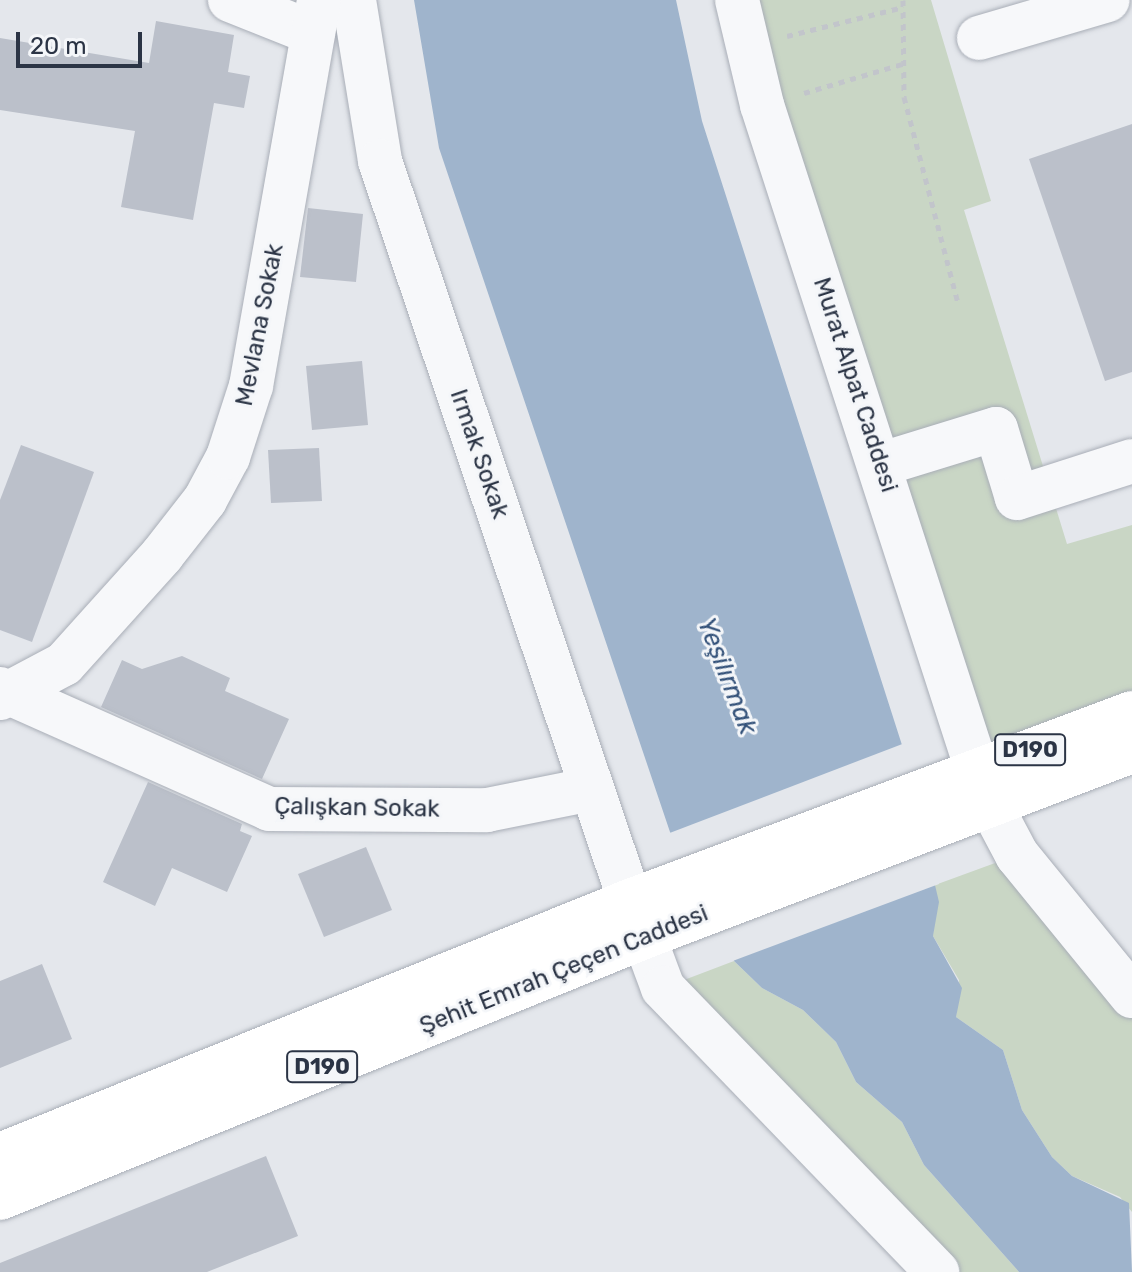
<!DOCTYPE html>
<meta charset="utf-8">
<style>
body{margin:0}
#map{position:relative;width:1132px;height:1272px;overflow:hidden;background:#e4e7ec;font-family:Rubik,sans-serif}
div>[style]{position:absolute}
[style*='--x']{left:calc(var(--x)*1px);top:calc(var(--y)*1px);width:calc(var(--w)*1px);rotate:calc(var(--a)*1deg)}
.green>*{inset:0;background:#c9d6c5}
.water>*{inset:0;background:#9fb4cc}
.pier>*{inset:0;background:#e4e7ec}
.building>*{inset:0;background:#bbc0ca}
.path>*{height:5px;margin-top:-2.5px;transform-origin:0;background:repeating-linear-gradient(90deg,#c2c5cb 0 6px,transparent 0 12px)}
.roads{filter:drop-shadow(0 0 2px #a9aeb7) drop-shadow(0 0 2px #a9aeb7)}
.minor>*{height:44px;margin:-22px;padding:0 22px;transform-origin:22px;border-radius:22px;background:#f7f8fa}
.highway>*{height:44px;margin:-22px;padding:0 22px;transform-origin:22px;border-radius:22px;background:#fff}
span{translate:-50% -50%;white-space:nowrap;text-align:center;line-height:1.15;-webkit-text-stroke:6px #f4f6f9;paint-order:stroke}
.shield-label span{padding:2px 6px;background:#f4f6f9;border:2px solid;border-radius:6px;-webkit-text-stroke-width:0}
.shield-label{font-size:22px;color:#2b3445;font-weight:700}
.street-label{font-size:24px;color:#2b3445}
.water-label{font-size:26px;color:#34527a;font-style:italic}
.scale{position:absolute;left:16px;top:32px;width:126px;height:36px;box-sizing:border-box;border:4px solid #2b3445;border-top:0;padding-left:10px;font-size:24px;line-height:28px;white-space:nowrap;color:#2b3445;-webkit-text-stroke:6px #f4f6f9;paint-order:stroke}
</style>
<div id="map">
<div class="green">
<i style="clip-path:polygon(737px 0,931px 0,991px 201px,964px 210px,1067px 544px,1132px 525px,1132px 713px,977px 770px)"></i>
<i style="clip-path:polygon(1017px 855px,1132px 996px,1132px 1212px,1120px 1197px,1072px 1176px,1052px 1157px,1022px 1110px,1003px 1050px,956px 1017px,959px 980px,933px 936px,935px 885px)"></i>
<i style="clip-path:polygon(734px 961px,762px 988px,803px 1010px,836px 1042px,856px 1082px,902px 1122px,924px 1165px,1019px 1272px,937px 1272px,663px 988px)"></i>
</div>
<div class="water">
<i style="clip-path:polygon(414px 0,676px 0,702px 121px,902px 745px,939px 902px,933px 936px,962px 988px,956px 1017px,1003px 1050px,1022px 1110px,1052px 1157px,1072px 1176px,1129px 1203px,1132px 1272px,1019px 1272px,924px 1165px,902px 1122px,856px 1082px,836px 1042px,803px 1010px,762px 988px,734px 961px,670px 832px,439px 148px)"></i>
</div>
<div class="pier">
<i style="clip-path:polygon(905px 743px,939px 884px,730px 962px,667px 834px)"></i>
</div>
<div class="building">
<i style="clip-path:polygon(156px 21px,234px 35px,228px 72px,250px 76px,244px 108px,214px 103px,193px 220px,121px 207px,135px 131px,0 110px,0 38px,149px 63px)"></i>
<i style="clip-path:polygon(1132px 124px,1132px 372px,1105px 381px,1029px 159px)"></i>
<i style="clip-path:polygon(308px 208px,363px 214px,356px 282px,300px 277px)"></i>
<i style="clip-path:polygon(362px 361px,368px 425px,312px 430px,306px 366px)"></i>
<i style="clip-path:polygon(21px 445px,94px 472px,32px 642px,0 630px,0 500px)"></i>
<i style="clip-path:polygon(319px 448px,322px 501px,271px 503px,268px 450px)"></i>
<i style="clip-path:polygon(182px 656px,230px 678px,225px 691px,289px 719px,262px 779px,101px 707px,122px 660px,142px 669px)"></i>
<i style="clip-path:polygon(148px 782px,242px 824px,240px 831px,252px 836px,227px 892px,172px 868px,155px 906px,103px 882px)"></i>
<i style="clip-path:polygon(366px 847px,392px 910px,324px 937px,298px 874px)"></i>
<i style="clip-path:polygon(42px 964px,72px 1039px,0 1068px,0 981px)"></i>
<i style="clip-path:polygon(266px 1156px,298px 1236px,207px 1272px,0 1272px,0 1263px)"></i>
</div>
<div class="path">
<i style="--x:903;--y:0;--w:97;--a:89.4"></i>
<i style="--x:904;--y:97;--w:213;--a:75.3"></i>
<i style="--x:787;--y:36;--w:120;--a:-14"></i>
<i style="--x:804;--y:93;--w:102;--a:-16.5"></i>
</div>
<div class="roads">
<div class="minor">
<i style="--x:230;--y:0;--w:89;--a:21.7"></i>
<i style="--x:354;--y:0;--w:163;--a:80.8"></i>
<i style="--x:380;--y:161;--w:781;--a:71.33"></i>
<i style="--x:737;--y:0;--w:108;--a:76.6"></i>
<i style="--x:762;--y:105;--w:699;--a:72.08"></i>
<i style="--x:979;--y:38;--w:134;--a:-16.4"></i>
<i style="--x:882;--y:464;--w:119;--a:-17.1"></i>
<i style="--x:996;--y:429;--w:72;--a:73.1"></i>
<i style="--x:1017;--y:498;--w:121;--a:-17.8"></i>
<i style="--x:0;--y:689;--w:295;--a:24"></i>
<i style="--x:269;--y:809;--w:218;--a:0.3"></i>
<i style="--x:487;--y:810;--w:107;--a:-11.3"></i>
<i style="--x:0;--y:698;--w:72;--a:-28"></i>
<i style="--x:64;--y:664;--w:147;--a:-48"></i>
<i style="--x:162;--y:555;--w:70;--a:-52"></i>
<i style="--x:205;--y:500;--w:49;--a:-61.9"></i>
<i style="--x:228;--y:457;--w:75;--a:-72.1"></i>
<i style="--x:251;--y:386;--w:392;--a:-80"></i>
<i style="--x:990;--y:804;--w:58;--a:62.1"></i>
<i style="--x:1017;--y:855;--w:182;--a:50.8"></i>
<i style="--x:644;--y:937;--w:54;--a:69.6"></i>
<i style="--x:663;--y:988;--w:395;--a:46"></i>
</div>
<div class="highway">
<i style="--x:0;--y:1155;--w:679;--a:-21.96"></i>
<i style="--x:630;--y:901;--w:536;--a:-20.53"></i>
<i style="--x:0;--y:1198;--w:695;--a:-22.06"></i>
<i style="--x:644;--y:937;--w:522;--a:-20.86"></i>
</div>
</div>
<div class="shield-label">
<span style="left:1030px;top:750px">D190</span>
<span style="left:322px;top:1067px">D190</span>
</div>
<div class="street-label">
<span style="left:260px;top:325px;rotate:-79deg">Mevlana Sokak</span>
<span style="left:855px;top:385px;rotate:72deg">Murat Alpat Caddesi</span>
<span style="left:479px;top:454px;rotate:71deg">Irmak Sokak</span>
<span style="left:357px;top:808px;rotate:1deg">Çalışkan Sokak</span>
<span style="left:564px;top:970px;rotate:-22deg">Şehit Emrah Çeçen Caddesi</span>
</div>
<div class="water-label">
<span style="left:727px;top:676px;rotate:69deg">Yeşilırmak</span>
</div>
<div class="scale">20 m</div>
</div>
